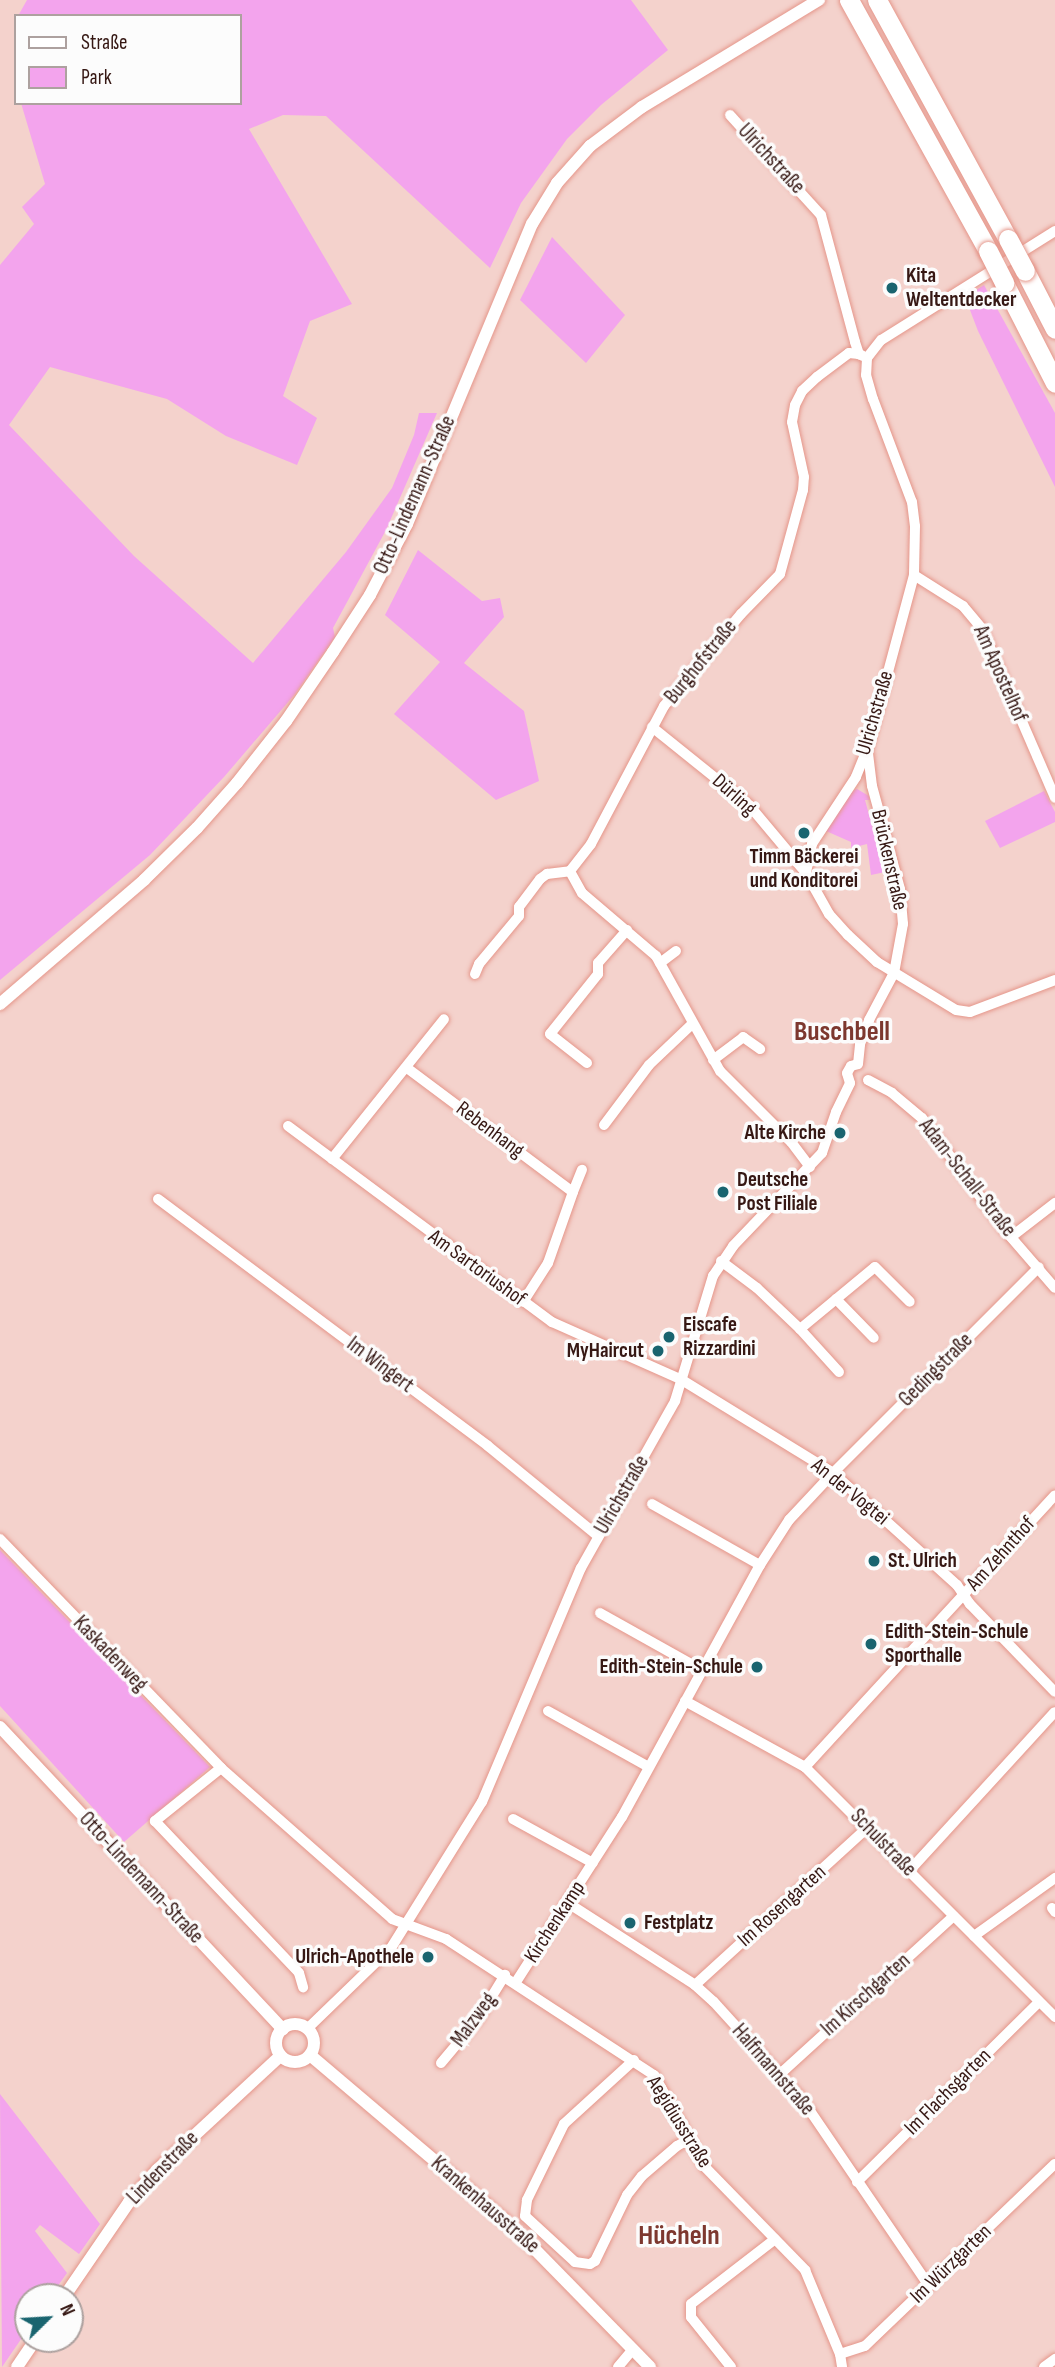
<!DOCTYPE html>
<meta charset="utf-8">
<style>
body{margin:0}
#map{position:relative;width:1055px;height:2367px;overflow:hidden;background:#f4d2cc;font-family:"Sofia Sans Condensed",sans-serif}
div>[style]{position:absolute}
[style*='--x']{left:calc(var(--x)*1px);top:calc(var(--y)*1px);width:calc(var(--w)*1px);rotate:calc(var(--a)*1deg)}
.green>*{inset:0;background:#f3a4ed}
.roads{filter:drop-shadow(0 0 2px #e5968a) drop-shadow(0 0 2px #e5968a)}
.minor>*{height:10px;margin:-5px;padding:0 5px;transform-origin:5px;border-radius:5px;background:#fff}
.tertiary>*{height:12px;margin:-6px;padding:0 6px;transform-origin:6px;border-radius:6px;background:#fff}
.tertiary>.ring{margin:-6px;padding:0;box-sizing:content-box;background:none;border:12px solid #fff;border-radius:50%}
.motorway>*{height:19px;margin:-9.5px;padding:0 9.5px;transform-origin:9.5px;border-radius:9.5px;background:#fff}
.bridges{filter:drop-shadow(0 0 2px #e5968a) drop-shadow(0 0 2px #e5968a)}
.motorway-bridge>*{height:19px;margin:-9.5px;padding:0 9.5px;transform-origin:9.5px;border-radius:9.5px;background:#fff}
.dots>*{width:19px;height:19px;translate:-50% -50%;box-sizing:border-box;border:4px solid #fcfcfc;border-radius:50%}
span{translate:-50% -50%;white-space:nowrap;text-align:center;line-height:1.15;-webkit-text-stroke:7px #fcfcfc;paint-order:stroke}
.street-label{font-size:21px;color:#361814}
.poi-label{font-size:21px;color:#361814;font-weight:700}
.left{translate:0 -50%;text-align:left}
.right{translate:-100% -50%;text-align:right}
.district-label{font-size:28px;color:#7d382f;font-weight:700}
.legend{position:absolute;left:14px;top:14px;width:228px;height:91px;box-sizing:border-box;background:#fcfcfc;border:2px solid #ada19f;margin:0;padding:9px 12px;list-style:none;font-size:21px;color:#361814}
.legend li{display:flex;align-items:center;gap:14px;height:35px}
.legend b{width:35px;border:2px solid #ada19f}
.north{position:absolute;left:14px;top:2283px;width:70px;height:70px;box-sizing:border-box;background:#fcfcfc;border:2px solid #ada19f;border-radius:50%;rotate:66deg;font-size:19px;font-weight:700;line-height:28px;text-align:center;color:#361814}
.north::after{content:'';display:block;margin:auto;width:24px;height:32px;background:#19646f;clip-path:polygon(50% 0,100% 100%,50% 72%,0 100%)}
</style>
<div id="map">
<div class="green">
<i style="clip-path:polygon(27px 0,631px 0,668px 50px,601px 105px,567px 139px,521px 203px,490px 268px,326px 116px,283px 115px,249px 129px,352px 304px,310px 321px,283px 396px,317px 418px,297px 465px,226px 436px,167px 399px,50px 367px,9px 425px,134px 556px,253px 663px,346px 552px,392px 488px,414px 435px,419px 413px,437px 413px,386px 530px,333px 628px,335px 637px,295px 694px,224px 777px,150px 855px,0 980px,0 265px,34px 224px,22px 207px,45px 184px,21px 103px,240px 103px,240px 16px,18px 16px)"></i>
<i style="clip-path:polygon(552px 237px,625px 315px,586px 363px,520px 300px)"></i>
<i style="clip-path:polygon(984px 285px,1055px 413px,1055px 487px,978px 331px,965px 297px)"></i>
<i style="clip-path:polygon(418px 550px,482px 601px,500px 598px,504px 617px,464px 663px,524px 711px,539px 781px,496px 800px,394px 714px,440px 662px,385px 615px)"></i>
<i style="clip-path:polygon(857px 789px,869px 796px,870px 800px,865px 800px,884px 869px,890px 871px,871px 875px,867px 844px,851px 848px,851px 842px,826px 831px,852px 791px)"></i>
<i style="clip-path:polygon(1044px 791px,1055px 812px,1055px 822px,1000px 848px,985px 821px)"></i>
<i style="clip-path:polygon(0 1550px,210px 1767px,124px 1842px,0 1706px)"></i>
<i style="clip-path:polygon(0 2094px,100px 2224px,79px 2254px,40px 2225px,35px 2231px,67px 2273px,50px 2297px,28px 2297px,28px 2329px,2px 2367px)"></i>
</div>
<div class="roads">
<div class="minor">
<i style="--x:730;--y:115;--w:135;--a:47.7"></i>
<i style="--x:821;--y:215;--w:131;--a:75"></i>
<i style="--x:855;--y:342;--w:13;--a:72"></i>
<i style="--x:859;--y:354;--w:4;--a:27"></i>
<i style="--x:1055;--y:231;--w:205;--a:147.9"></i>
<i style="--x:881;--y:340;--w:23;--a:128"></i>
<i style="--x:867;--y:358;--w:17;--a:93"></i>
<i style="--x:866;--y:375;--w:25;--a:74"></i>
<i style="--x:873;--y:399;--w:110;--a:69.3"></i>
<i style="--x:912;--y:502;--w:24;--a:83"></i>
<i style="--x:915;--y:526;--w:49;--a:91.2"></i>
<i style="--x:914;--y:575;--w:178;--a:105"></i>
<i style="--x:868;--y:747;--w:32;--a:112"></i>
<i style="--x:856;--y:777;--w:80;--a:123.3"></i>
<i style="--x:812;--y:844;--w:30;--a:102"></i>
<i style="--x:806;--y:873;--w:47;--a:60.7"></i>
<i style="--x:829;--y:914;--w:28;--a:48"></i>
<i style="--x:848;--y:935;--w:40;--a:43"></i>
<i style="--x:877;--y:962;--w:92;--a:31.3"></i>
<i style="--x:956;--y:1010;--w:14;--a:8"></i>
<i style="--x:970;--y:1012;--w:91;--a:-20.6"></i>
<i style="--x:914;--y:575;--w:58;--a:32.3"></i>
<i style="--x:963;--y:606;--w:30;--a:50"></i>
<i style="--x:982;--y:629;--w:184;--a:66.6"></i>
<i style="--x:652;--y:727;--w:124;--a:38.8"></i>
<i style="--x:749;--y:805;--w:89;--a:50"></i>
<i style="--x:660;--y:963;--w:20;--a:-37"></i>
<i style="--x:475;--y:974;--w:11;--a:-68"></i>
<i style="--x:479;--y:964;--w:62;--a:-50.2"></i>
<i style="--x:519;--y:916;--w:9;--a:-90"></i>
<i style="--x:519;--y:907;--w:35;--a:-53"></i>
<i style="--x:540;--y:879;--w:9;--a:-36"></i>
<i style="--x:547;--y:874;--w:23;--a:-7"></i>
<i style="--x:713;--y:1060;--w:38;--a:-37"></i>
<i style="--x:743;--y:1037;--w:21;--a:35"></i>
<i style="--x:587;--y:1063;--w:47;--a:-141.9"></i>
<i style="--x:550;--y:1034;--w:77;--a:-51.3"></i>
<i style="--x:598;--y:974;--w:11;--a:-90"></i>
<i style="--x:598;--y:963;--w:44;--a:-48.7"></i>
<i style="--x:858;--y:1064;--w:20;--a:-84"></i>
<i style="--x:860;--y:1044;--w:26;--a:-69"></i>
<i style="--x:869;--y:1020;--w:53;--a:-62"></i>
<i style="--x:894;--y:973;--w:50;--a:-79.6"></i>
<i style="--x:903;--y:924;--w:35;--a:-95"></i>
<i style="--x:900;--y:889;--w:107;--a:-105.2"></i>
<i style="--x:872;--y:786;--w:33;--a:-97"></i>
<i style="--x:407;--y:1068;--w:207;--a:36.8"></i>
<i style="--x:573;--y:1192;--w:75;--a:109.4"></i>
<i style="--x:548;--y:1263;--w:46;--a:122.7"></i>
<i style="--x:868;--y:1080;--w:27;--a:28"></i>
<i style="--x:892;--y:1093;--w:39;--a:40"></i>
<i style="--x:922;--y:1118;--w:137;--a:53.6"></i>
<i style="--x:1003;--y:1228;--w:79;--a:49.1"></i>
<i style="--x:850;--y:1083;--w:10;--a:-107"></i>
<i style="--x:847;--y:1073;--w:8;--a:-60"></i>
<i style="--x:851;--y:1066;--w:7;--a:-16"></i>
<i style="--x:604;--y:1125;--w:75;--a:-53.1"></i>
<i style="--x:649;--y:1065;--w:59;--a:-43.6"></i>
<i style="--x:288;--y:1126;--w:329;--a:36.6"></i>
<i style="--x:552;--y:1322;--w:142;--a:24"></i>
<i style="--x:682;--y:1380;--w:177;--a:31.6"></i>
<i style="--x:833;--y:1473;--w:167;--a:42.1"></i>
<i style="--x:957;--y:1585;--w:23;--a:56"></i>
<i style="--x:970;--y:1604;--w:122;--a:46"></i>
<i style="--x:332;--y:1159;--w:179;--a:-51.3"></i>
<i style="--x:810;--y:1167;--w:31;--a:-127"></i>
<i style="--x:791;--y:1142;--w:100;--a:-135"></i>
<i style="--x:720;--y:1071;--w:132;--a:-119.1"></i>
<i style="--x:656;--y:956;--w:97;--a:-139.6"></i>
<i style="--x:582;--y:893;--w:25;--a:-119"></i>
<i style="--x:570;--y:871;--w:34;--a:-52"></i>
<i style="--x:591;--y:844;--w:156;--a:-62.1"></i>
<i style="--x:664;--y:706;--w:120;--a:-50.1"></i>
<i style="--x:741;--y:614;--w:56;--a:-45.7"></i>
<i style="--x:780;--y:574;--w:87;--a:-74.7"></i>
<i style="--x:803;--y:490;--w:13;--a:-86"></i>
<i style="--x:804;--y:477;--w:56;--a:-102.3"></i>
<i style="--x:792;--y:422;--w:17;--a:-80"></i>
<i style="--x:795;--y:405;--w:16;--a:-63"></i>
<i style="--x:802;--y:391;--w:21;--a:-43"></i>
<i style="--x:817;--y:377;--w:40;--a:-37"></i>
<i style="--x:849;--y:353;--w:10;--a:6"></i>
<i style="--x:573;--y:1192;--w:24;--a:-68"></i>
<i style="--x:158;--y:1199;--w:412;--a:36.8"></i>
<i style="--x:488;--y:1446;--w:142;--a:39.3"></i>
<i style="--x:1011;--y:1237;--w:56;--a:-37.7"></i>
<i style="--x:721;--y:1261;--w:45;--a:36.9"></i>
<i style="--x:757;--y:1288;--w:59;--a:43.6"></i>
<i style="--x:800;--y:1329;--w:97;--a:-39.6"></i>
<i style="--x:875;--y:1267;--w:49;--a:45"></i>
<i style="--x:836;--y:1299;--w:54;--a:45.7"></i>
<i style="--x:800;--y:1329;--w:58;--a:47.8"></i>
<i style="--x:652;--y:1504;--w:124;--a:29.5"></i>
<i style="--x:0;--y:1539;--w:318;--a:46"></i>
<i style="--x:221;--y:1768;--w:228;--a:41.4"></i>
<i style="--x:392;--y:1919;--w:58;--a:20.3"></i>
<i style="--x:446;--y:1939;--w:249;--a:33.2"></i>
<i style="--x:654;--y:2075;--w:105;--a:61"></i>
<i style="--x:705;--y:2167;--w:144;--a:45.8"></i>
<i style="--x:805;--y:2270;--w:91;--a:67.4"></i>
<i style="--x:840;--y:2354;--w:13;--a:81"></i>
<i style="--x:600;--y:1613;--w:117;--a:29.2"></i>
<i style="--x:685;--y:1701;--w:137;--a:28.8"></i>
<i style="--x:805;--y:1767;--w:354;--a:45"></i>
<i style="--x:548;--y:1711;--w:113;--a:29.1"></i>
<i style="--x:805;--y:1767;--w:369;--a:-47.4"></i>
<i style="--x:221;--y:1768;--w:85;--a:141.2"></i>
<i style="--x:155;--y:1821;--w:209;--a:46.5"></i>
<i style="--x:299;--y:1973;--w:15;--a:74"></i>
<i style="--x:513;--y:1819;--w:91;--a:28.8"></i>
<i style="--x:910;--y:1870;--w:214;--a:-47.5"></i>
<i style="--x:568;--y:1903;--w:151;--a:32.8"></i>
<i style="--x:695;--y:1985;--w:25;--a:42"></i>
<i style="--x:714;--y:2002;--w:131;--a:47.8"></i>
<i style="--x:802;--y:2099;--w:226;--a:55.8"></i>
<i style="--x:1052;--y:1908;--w:5;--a:53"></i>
<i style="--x:974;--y:1936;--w:100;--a:-35.6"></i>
<i style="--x:516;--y:1982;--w:196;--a:-57.3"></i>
<i style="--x:622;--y:1817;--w:287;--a:-61.3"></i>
<i style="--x:760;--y:1565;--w:54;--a:-57.2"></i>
<i style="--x:789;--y:1520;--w:64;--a:-46.9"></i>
<i style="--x:833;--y:1473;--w:291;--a:-45"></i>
<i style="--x:695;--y:1985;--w:234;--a:-42.4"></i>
<i style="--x:307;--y:2029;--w:117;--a:-44"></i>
<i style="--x:391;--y:1948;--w:172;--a:-58.1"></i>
<i style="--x:482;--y:1802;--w:254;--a:-67.1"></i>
<i style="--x:581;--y:1568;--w:192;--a:-60.6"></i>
<i style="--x:675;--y:1401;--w:131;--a:-73.1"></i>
<i style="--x:713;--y:1276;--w:36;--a:-56"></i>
<i style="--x:733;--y:1246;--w:129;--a:-46.3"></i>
<i style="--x:822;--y:1153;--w:43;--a:-71.1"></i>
<i style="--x:836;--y:1112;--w:32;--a:-64"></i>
<i style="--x:634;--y:2060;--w:95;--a:137.6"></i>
<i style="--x:564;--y:2124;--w:85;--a:116"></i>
<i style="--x:527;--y:2200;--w:16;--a:97"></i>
<i style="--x:525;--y:2216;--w:68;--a:42.6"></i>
<i style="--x:575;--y:2262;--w:15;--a:8"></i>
<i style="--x:590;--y:2264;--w:6;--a:-31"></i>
<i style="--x:595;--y:2261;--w:73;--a:-64.1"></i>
<i style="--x:627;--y:2195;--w:24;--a:-52"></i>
<i style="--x:642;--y:2176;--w:46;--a:-40.6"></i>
<i style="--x:677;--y:2146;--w:13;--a:-29"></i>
<i style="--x:441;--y:2063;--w:57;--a:-49.9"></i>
<i style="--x:478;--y:2019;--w:52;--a:-58.5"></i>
<i style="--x:779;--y:2075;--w:236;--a:-42.3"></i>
<i style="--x:857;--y:2182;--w:256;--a:-44.7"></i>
<i style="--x:840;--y:2354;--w:26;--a:-18"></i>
<i style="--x:865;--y:2346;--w:263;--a:-43.8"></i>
<i style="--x:618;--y:2367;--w:23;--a:-50"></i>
<i style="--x:731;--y:2367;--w:64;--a:-128.7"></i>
<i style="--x:691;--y:2317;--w:13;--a:-90"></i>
<i style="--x:691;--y:2304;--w:106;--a:-37.7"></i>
<i style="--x:1044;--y:2367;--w:14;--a:-36"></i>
</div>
<div class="tertiary">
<i style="--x:0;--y:1004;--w:190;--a:-40.7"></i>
<i style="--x:144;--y:880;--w:74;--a:-44.5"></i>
<i style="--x:197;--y:828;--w:60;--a:-48.4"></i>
<i style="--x:237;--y:783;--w:79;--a:-51.7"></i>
<i style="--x:286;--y:721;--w:83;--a:-55.7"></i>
<i style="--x:333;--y:652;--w:68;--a:-57"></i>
<i style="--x:370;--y:595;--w:80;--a:-62.5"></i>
<i style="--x:407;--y:524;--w:325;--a:-67.4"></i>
<i style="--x:532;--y:224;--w:48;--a:-58.6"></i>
<i style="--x:557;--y:183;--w:50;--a:-48.3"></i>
<i style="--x:590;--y:146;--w:65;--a:-36.9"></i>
<i style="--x:642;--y:107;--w:207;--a:-31.2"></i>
<i style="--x:0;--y:1727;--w:414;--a:46.9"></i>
<i class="ring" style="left:276px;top:2024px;width:26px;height:26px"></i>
<i style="--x:310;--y:2055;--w:269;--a:40.3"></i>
<i style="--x:515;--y:2229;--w:193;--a:45.6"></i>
<i style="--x:64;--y:2297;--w:115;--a:-55.6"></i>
<i style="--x:129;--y:2202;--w:43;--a:-48.8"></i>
<i style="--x:157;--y:2170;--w:168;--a:-42.8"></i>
<i style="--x:17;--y:2367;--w:34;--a:-56"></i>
</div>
<div class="motorway">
<i style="--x:849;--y:0;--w:287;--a:61"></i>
<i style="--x:877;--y:0;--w:273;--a:61.3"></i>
<i style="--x:1025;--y:271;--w:65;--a:62.7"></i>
<i style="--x:1004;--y:283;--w:112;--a:63"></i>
</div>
</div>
<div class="bridges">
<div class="motorway-bridge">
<i style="--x:1008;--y:239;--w:36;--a:62"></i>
<i style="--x:988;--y:251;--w:36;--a:63"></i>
</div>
</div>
<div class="dots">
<i style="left:892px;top:288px;background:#19646f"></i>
<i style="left:804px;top:833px;background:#19646f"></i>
<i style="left:840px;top:1133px;background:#19646f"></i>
<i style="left:723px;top:1192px;background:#19646f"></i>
<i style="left:669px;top:1337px;background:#19646f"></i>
<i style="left:658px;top:1351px;background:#19646f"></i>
<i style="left:874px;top:1561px;background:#19646f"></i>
<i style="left:871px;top:1644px;background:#19646f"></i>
<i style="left:757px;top:1667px;background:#19646f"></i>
<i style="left:630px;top:1923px;background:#19646f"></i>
<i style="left:428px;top:1957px;background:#19646f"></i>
</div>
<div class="street-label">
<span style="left:771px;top:159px;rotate:47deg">Ulrichstraße</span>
<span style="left:415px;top:495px;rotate:-66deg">Otto-Lindemann-Straße</span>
<span style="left:701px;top:662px;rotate:-51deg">Burghofstraße</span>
<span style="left:1000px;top:674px;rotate:66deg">Am Apostelhof</span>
<span style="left:875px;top:713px;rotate:-74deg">Ulrichstraße</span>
<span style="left:734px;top:795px;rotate:42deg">Dürling</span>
<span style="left:889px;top:860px;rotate:77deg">Brückenstraße</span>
<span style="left:490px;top:1130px;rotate:37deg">Rebenhang</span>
<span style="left:967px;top:1178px;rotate:52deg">Adam-Schall-Straße</span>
<span style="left:477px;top:1268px;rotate:36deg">Am Sartoriushof</span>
<span style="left:380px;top:1365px;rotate:37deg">Im Wingert</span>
<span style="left:936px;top:1370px;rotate:-45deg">Gedingstraße</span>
<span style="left:850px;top:1492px;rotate:39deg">An der Vogtei</span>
<span style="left:622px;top:1495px;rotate:-60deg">Ulrichstraße</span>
<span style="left:1001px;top:1554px;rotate:-48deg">Am Zehnthof</span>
<span style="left:110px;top:1654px;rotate:46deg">Kaskadenweg</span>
<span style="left:883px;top:1843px;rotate:46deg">Schulstraße</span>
<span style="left:141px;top:1878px;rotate:47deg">Otto-Lindemann-Straße</span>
<span style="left:782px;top:1906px;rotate:-42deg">Im Rosengarten</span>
<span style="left:555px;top:1922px;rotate:-57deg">Kirchenkamp</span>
<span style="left:866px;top:1995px;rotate:-42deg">Im Kirschgarten</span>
<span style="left:474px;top:2020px;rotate:-54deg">Malzweg</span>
<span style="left:773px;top:2070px;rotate:49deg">Halfmannstraße</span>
<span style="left:948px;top:2092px;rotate:-45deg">Im Flachsgarten</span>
<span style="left:679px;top:2122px;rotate:58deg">Aegidiusstraße</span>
<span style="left:163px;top:2168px;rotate:-46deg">Lindenstraße</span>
<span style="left:485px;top:2205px;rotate:41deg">Krankenhausstraße</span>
<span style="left:951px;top:2264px;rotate:-44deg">Im Würzgarten</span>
</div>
<div class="poi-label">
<span class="left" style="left:906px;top:288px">Kita<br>Weltentdecker</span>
<span style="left:804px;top:869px">Timm Bäckerei<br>und Konditorei</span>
<span class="right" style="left:826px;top:1133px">Alte Kirche</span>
<span class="left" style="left:737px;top:1192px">Deutsche<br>Post Filiale</span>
<span class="left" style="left:683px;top:1337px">Eiscafe<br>Rizzardini</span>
<span class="right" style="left:644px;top:1351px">MyHaircut</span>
<span class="left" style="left:888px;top:1561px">St. Ulrich</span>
<span class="left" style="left:885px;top:1644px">Edith-Stein-Schule<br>Sporthalle</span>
<span class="right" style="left:743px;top:1667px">Edith-Stein-Schule</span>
<span class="left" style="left:644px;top:1923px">Festplatz</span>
<span class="right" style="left:414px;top:1957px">Ulrich-Apothele</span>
</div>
<div class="district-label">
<span style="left:842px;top:1032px">Buschbell</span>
<span style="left:679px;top:2236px">Hücheln</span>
</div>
<ul class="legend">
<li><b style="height:9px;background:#fff"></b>Straße</li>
<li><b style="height:19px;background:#f3a4ed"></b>Park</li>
</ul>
<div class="north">N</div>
</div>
